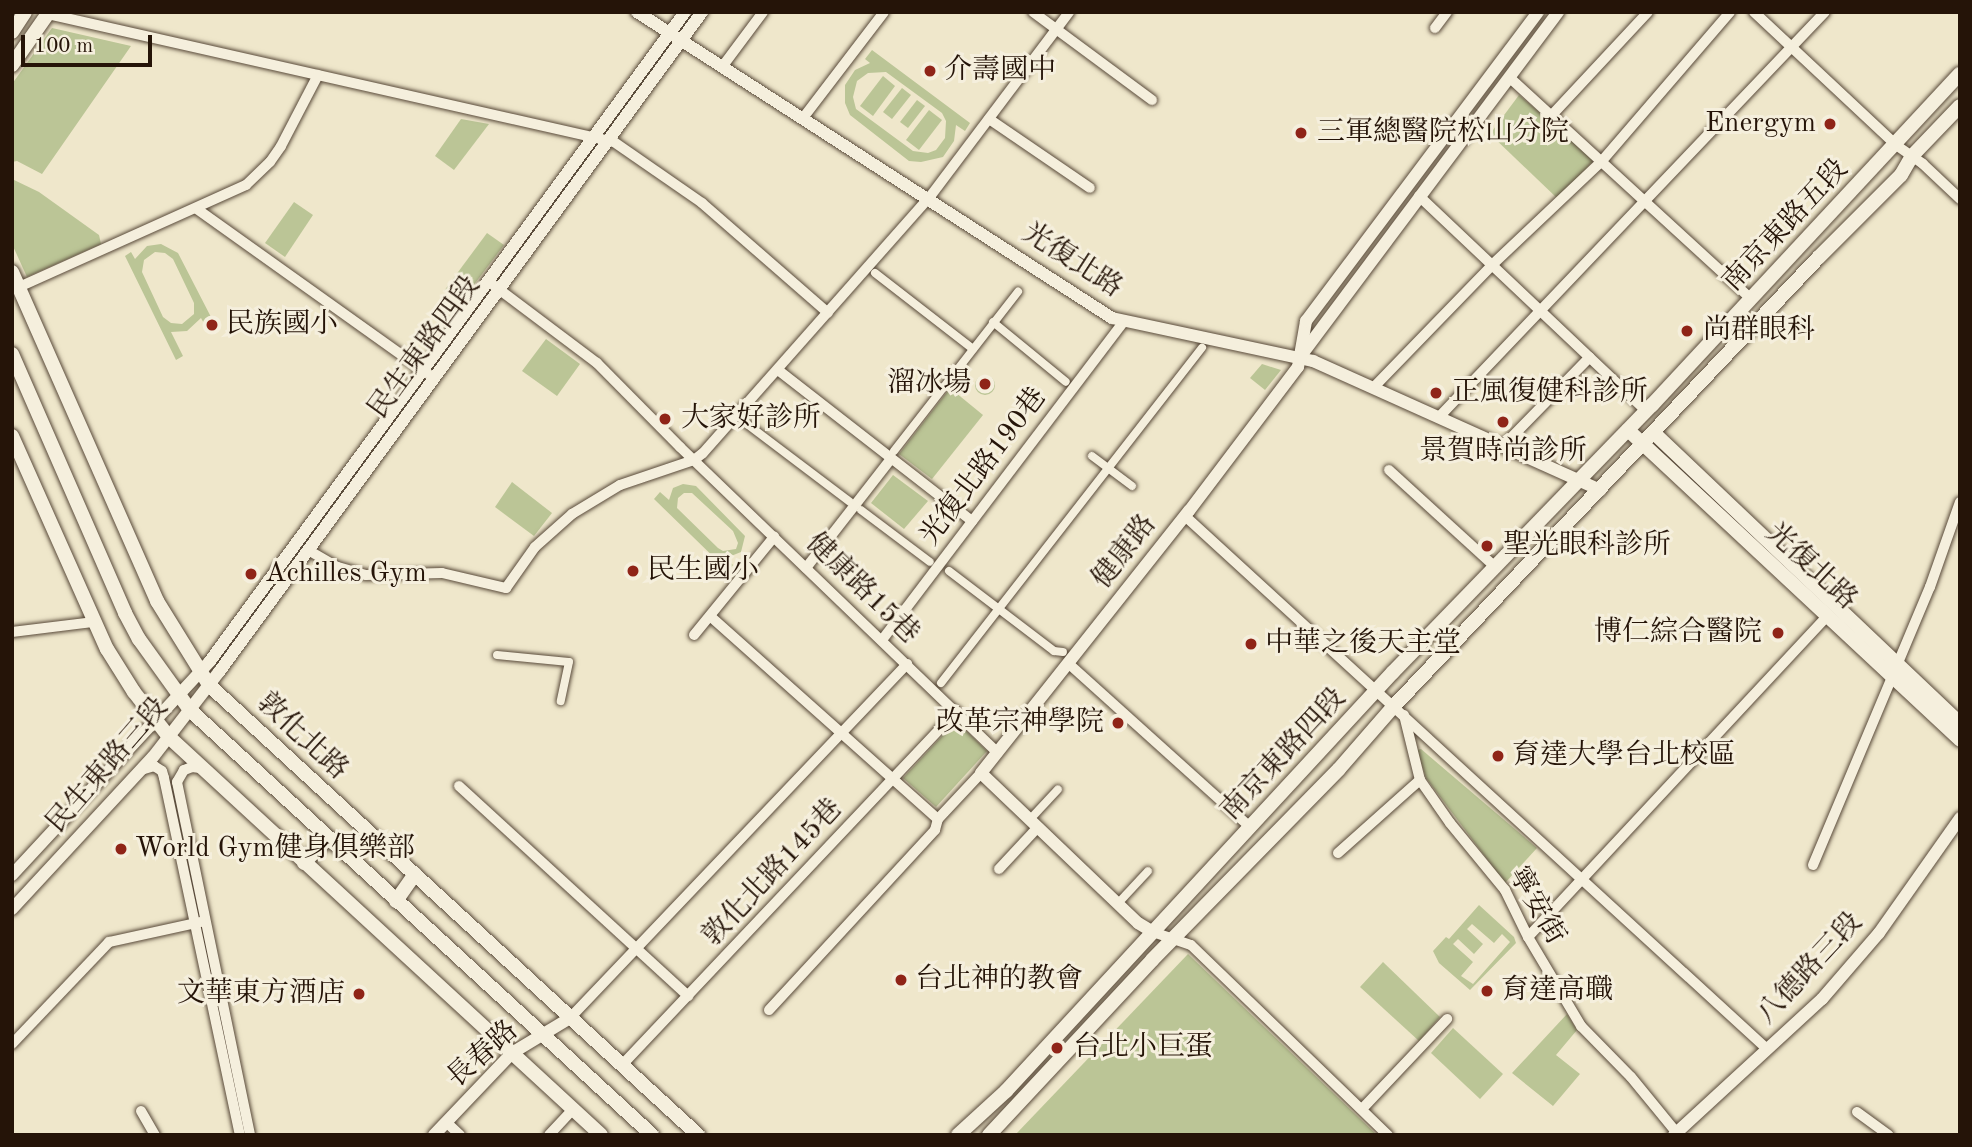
<!DOCTYPE html>
<meta charset="utf-8">
<style>
body{margin:0}
#map{position:relative;width:1972px;height:1147px;overflow:hidden;background:#efe7cb;font-family:"Old Standard TT","Noto Serif TC",serif}
div>[style]{position:absolute}
[style*='--x']{left:calc(var(--x)*1px);top:calc(var(--y)*1px);width:calc(var(--w)*1px);rotate:calc(var(--a)*1deg)}
.green>*{inset:0;background:#bbc596}
.round{border-radius:50%}
.roads{filter:drop-shadow(0 0 2px #584939) drop-shadow(0 0 2px #584939)}
.pedestrian>*{height:8px;margin:-4px;padding:0 4px;transform-origin:4px;border-radius:4px;background:#f5efdd}
.minor>*{height:10px;margin:-5px;padding:0 5px;transform-origin:5px;border-radius:5px;background:#f5efdd}
.tertiary>*{height:12px;margin:-6px;padding:0 6px;transform-origin:6px;border-radius:6px;background:#f5efdd}
.secondary>*{height:14px;margin:-7px;padding:0 7px;transform-origin:7px;border-radius:7px;background:#f5efdd}
.dots>*{width:19px;height:19px;translate:-50% -50%;box-sizing:border-box;border:4px solid #f5efdd;border-radius:50%}
span{translate:-50% -50%;white-space:nowrap;text-align:center;line-height:1.15;-webkit-text-stroke:6px #f5efdd;paint-order:stroke}
.poi-label{font-size:28px;color:#251408}
.left{translate:0 -50%;text-align:left}
.right{translate:-100% -50%;text-align:right}
.street-label{font-size:28px;color:#251408}
.frame{position:absolute;inset:0;border:14px solid #251408;pointer-events:none}
.scale{position:absolute;left:21px;top:35px;width:131px;height:32px;box-sizing:border-box;border:4px solid #251408;border-top:0;padding-left:9px;font-size:21px;line-height:24px;white-space:nowrap;color:#251408;-webkit-text-stroke:5px #f5efdd;paint-order:stroke}
</style>
<div id="map">
<div class="green">
<i style="clip-path:polygon(52px 28px,131px 46px,42px 174px,17px 161px,12px 162px,12px 84px)"></i>
<i style="clip-path:polygon(evenodd,872px 50px,970px 123px,965px 131px,956px 125px,954px 141px,943px 157px,921px 162px,909px 161px,850px 115px,845px 103px,845px 85px,855px 70px,870px 63px,865px 59px,872px 50px,886px 72px,942px 113px,946px 121px,945px 138px,936px 150px,928px 153px,913px 151px,856px 109px,853px 97px,857px 81px,868px 73px,886px 72px)"></i>
<i style="clip-path:polygon(883px 76px,895px 86px,873px 116px,860px 106px)"></i>
<i style="clip-path:polygon(902px 88px,911px 95px,892px 119px,883px 112px)"></i>
<i style="clip-path:polygon(1519px 95px,1595px 159px,1558px 199px,1490px 134px)"></i>
<i style="clip-path:polygon(917px 100px,925px 106px,908px 128px,900px 122px)"></i>
<i style="clip-path:polygon(929px 110px,942px 120px,919px 150px,906px 140px)"></i>
<i style="clip-path:polygon(461px 119px,489px 124px,454px 170px,435px 156px)"></i>
<i style="clip-path:polygon(12px 179px,39px 192px,99px 235px,101px 244px,27px 277px,12px 244px)"></i>
<i style="clip-path:polygon(294px 202px,313px 215px,285px 257px,265px 243px)"></i>
<i style="clip-path:polygon(487px 233px,504px 245px,461px 302px,444px 291px)"></i>
<i style="clip-path:polygon(evenodd,161px 244px,178px 253px,212px 319px,206px 327px,201px 318px,187px 331px,171px 332px,183px 356px,176px 360px,125px 256px,131px 252px,135px 259px,147px 246px,161px 244px,155px 252px,165px 253px,173px 259px,194px 303px,194px 314px,182px 324px,171px 323px,163px 317px,142px 272px,144px 260px,155px 252px)"></i>
<i style="clip-path:polygon(546px 339px,580px 364px,557px 396px,522px 371px)"></i>
<i style="clip-path:polygon(1262px 364px,1281px 370px,1265px 390px,1250px 378px)"></i>
<i class="round" style="left:975px;top:375px;width:20px;height:20px"></i>
<i style="clip-path:polygon(950px 388px,983px 415px,932px 479px,899px 454px)"></i>
<i style="clip-path:polygon(893px 475px,928px 501px,904px 529px,871px 503px)"></i>
<i style="clip-path:polygon(512px 482px,552px 513px,534px 536px,495px 507px)"></i>
<i style="clip-path:polygon(evenodd,683px 484px,696px 486px,745px 536px,741px 552px,726px 558px,733px 565px,728px 571px,654px 499px,660px 492px,669px 500px,673px 488px,683px 484px,684px 493px,692px 493px,733px 531px,738px 543px,736px 549px,723px 551px,718px 548px,677px 508px,678px 498px,684px 493px)"></i>
<i style="clip-path:polygon(956px 721px,987px 751px,936px 807px,903px 778px)"></i>
<i style="clip-path:polygon(1421px 749px,1537px 848px,1505px 883px,1426px 778px,1417px 750px)"></i>
<i style="clip-path:polygon(evenodd,1479px 905px,1514px 937px,1516px 943px,1470px 990px,1439px 963px,1433px 951px,1446px 937px,1449px 939px,1479px 905px,1472px 924px,1494px 943px,1502px 934px,1510px 942px,1473px 984px,1461px 976px,1473px 962px,1453px 944px,1458px 939px,1474px 954px,1483px 944px,1467px 929px,1472px 924px)"></i>
<i style="clip-path:polygon(1188px 954px,1377px 1135px,1015px 1135px)"></i>
<i style="clip-path:polygon(1383px 962px,1440px 1017px,1419px 1041px,1360px 987px)"></i>
<i style="clip-path:polygon(1567px 1014px,1577px 1030px,1556px 1055px,1580px 1074px,1553px 1106px,1512px 1073px)"></i>
<i style="clip-path:polygon(1453px 1028px,1503px 1074px,1480px 1099px,1431px 1053px)"></i>
</div>
<div class="roads">
<div class="pedestrian">
<i style="--x:875;--y:273;--w:124;--a:37.8"></i>
<i style="--x:993;--y:322;--w:94;--a:39.4"></i>
<i style="--x:743;--y:421;--w:134;--a:37.1"></i>
<i style="--x:894;--y:451;--w:202;--a:-52.1"></i>
<i style="--x:1092;--y:456;--w:50;--a:36.9"></i>
<i style="--x:861;--y:510;--w:86;--a:37"></i>
<i style="--x:949;--y:571;--w:132;--a:37.3"></i>
<i style="--x:1054;--y:651;--w:9;--a:6"></i>
<i style="--x:497;--y:655;--w:72;--a:5.6"></i>
<i style="--x:569;--y:662;--w:40;--a:102"></i>
<i style="--x:941;--y:683;--w:425;--a:-52.1"></i>
<i style="--x:1034;--y:815;--w:35;--a:-47"></i>
<i style="--x:1122;--y:899;--w:38;--a:-47"></i>
</div>
<div class="minor">
<i style="--x:1033;--y:12;--w:148;--a:36.5"></i>
<i style="--x:1754;--y:12;--w:195;--a:43.1"></i>
<i style="--x:1896;--y:145;--w:33;--a:35"></i>
<i style="--x:1923;--y:164;--w:51;--a:43.4"></i>
<i style="--x:48;--y:14;--w:580;--a:12.74"></i>
<i style="--x:614;--y:142;--w:107;--a:34.7"></i>
<i style="--x:702;--y:203;--w:167;--a:41.1"></i>
<i style="--x:1435;--y:28;--w:20;--a:-53"></i>
<i style="--x:722;--y:67;--w:69;--a:-53.3"></i>
<i style="--x:1509;--y:77;--w:328;--a:42.5"></i>
<i style="--x:1551;--y:116;--w:142;--a:-47"></i>
<i style="--x:803;--y:118;--w:133;--a:-52.6"></i>
<i style="--x:989;--y:119;--w:122;--a:34.3"></i>
<i style="--x:1419;--y:196;--w:313;--a:43.4"></i>
<i style="--x:197;--y:209;--w:284;--a:35.5"></i>
<i style="--x:488;--y:281;--w:136;--a:37"></i>
<i style="--x:597;--y:363;--w:118;--a:45.3"></i>
<i style="--x:680;--y:447;--w:441;--a:43.9"></i>
<i style="--x:19;--y:287;--w:249;--a:-24.2"></i>
<i style="--x:246;--y:185;--w:33;--a:-44"></i>
<i style="--x:270;--y:162;--w:19;--a:-55"></i>
<i style="--x:281;--y:146;--w:80;--a:-62.5"></i>
<i style="--x:778;--y:370;--w:246;--a:37.9"></i>
<i style="--x:1373;--y:388;--w:171;--a:-45.9"></i>
<i style="--x:1492;--y:265;--w:150;--a:-43.4"></i>
<i style="--x:1601;--y:162;--w:198;--a:-49.3"></i>
<i style="--x:1439;--y:417;--w:559;--a:-46.38"></i>
<i style="--x:1503;--y:446;--w:124;--a:-45.7"></i>
<i style="--x:1389;--y:470;--w:142;--a:42.4"></i>
<i style="--x:1185;--y:516;--w:789;--a:42.48"></i>
<i style="--x:308;--y:550;--w:34;--a:30"></i>
<i style="--x:338;--y:567;--w:29;--a:16"></i>
<i style="--x:366;--y:575;--w:76;--a:-1.5"></i>
<i style="--x:442;--y:573;--w:66;--a:13.2"></i>
<i style="--x:506;--y:588;--w:50;--a:-54.7"></i>
<i style="--x:535;--y:547;--w:50;--a:-41.7"></i>
<i style="--x:572;--y:514;--w:56;--a:-31.1"></i>
<i style="--x:620;--y:485;--w:78;--a:-18.7"></i>
<i style="--x:694;--y:460;--w:11;--a:-38"></i>
<i style="--x:703;--y:453;--w:341;--a:-48.5"></i>
<i style="--x:929;--y:198;--w:233;--a:-53"></i>
<i style="--x:806;--y:568;--w:138;--a:-52.1"></i>
<i style="--x:710;--y:616;--w:305;--a:41.7"></i>
<i style="--x:12;--y:632;--w:83;--a:-7"></i>
<i style="--x:694;--y:635;--w:127;--a:-50.8"></i>
<i style="--x:882;--y:640;--w:399;--a:-52.8"></i>
<i style="--x:1069;--y:664;--w:244;--a:42"></i>
<i style="--x:1404;--y:715;--w:67;--a:76.2"></i>
<i style="--x:1420;--y:780;--w:52;--a:55.1"></i>
<i style="--x:1450;--y:823;--w:87;--a:50.6"></i>
<i style="--x:1505;--y:890;--w:52;--a:63.9"></i>
<i style="--x:1528;--y:937;--w:104;--a:59.2"></i>
<i style="--x:1581;--y:1026;--w:71;--a:45.6"></i>
<i style="--x:1631;--y:1077;--w:71;--a:50.7"></i>
<i style="--x:200;--y:768;--w:8;--a:-173"></i>
<i style="--x:192;--y:767;--w:9;--a:159"></i>
<i style="--x:184;--y:770;--w:14;--a:120"></i>
<i style="--x:177;--y:782;--w:360;--a:78.3"></i>
<i style="--x:141;--y:770;--w:14;--a:-17"></i>
<i style="--x:154;--y:766;--w:9;--a:32"></i>
<i style="--x:162;--y:771;--w:7;--a:74"></i>
<i style="--x:164;--y:778;--w:365;--a:78"></i>
<i style="--x:459;--y:786;--w:311;--a:42.5"></i>
<i style="--x:1338;--y:853;--w:110;--a:-41.7"></i>
<i style="--x:1813;--y:865;--w:302;--a:-67.2"></i>
<i style="--x:1930;--y:587;--w:90;--a:-70.6"></i>
<i style="--x:999;--y:869;--w:57;--a:-47.1"></i>
<i style="--x:1153;--y:932;--w:40;--a:18.9"></i>
<i style="--x:1191;--y:945;--w:274;--a:44"></i>
<i style="--x:1528;--y:937;--w:439;--a:-47"></i>
<i style="--x:769;--y:1010;--w:245;--a:-47.3"></i>
<i style="--x:935;--y:830;--w:11;--a:-75"></i>
<i style="--x:938;--y:819;--w:63;--a:-46.9"></i>
<i style="--x:570;--y:1018;--w:489;--a:-46.4"></i>
<i style="--x:12;--y:1044;--w:141;--a:-46.4"></i>
<i style="--x:109;--y:942;--w:94;--a:-12.3"></i>
<i style="--x:622;--y:1065;--w:487;--a:-46.6"></i>
<i style="--x:1362;--y:1109;--w:124;--a:-46.6"></i>
<i style="--x:141;--y:1111;--w:28;--a:60"></i>
<i style="--x:1857;--y:1112;--w:39;--a:36"></i>
<i style="--x:446;--y:1122;--w:19;--a:43"></i>
<i style="--x:549;--y:1135;--w:35;--a:-47"></i>
</div>
<div class="tertiary">
<i style="--x:637;--y:12;--w:565;--a:32.79"></i>
<i style="--x:1112;--y:318;--w:206;--a:12.1"></i>
<i style="--x:1313;--y:361;--w:315;--a:24.2"></i>
<i style="--x:1300;--y:357;--w:431;--a:-53.2"></i>
<i style="--x:12;--y:875;--w:292;--a:-47.2"></i>
<i style="--x:210;--y:661;--w:804;--a:-53.8"></i>
<i style="--x:12;--y:909;--w:207;--a:-47.2"></i>
<i style="--x:153;--y:757;--w:108;--a:-52.2"></i>
<i style="--x:219;--y:672;--w:818;--a:-53.8"></i>
<i style="--x:1153;--y:932;--w:17;--a:-149"></i>
<i style="--x:1138;--y:923;--w:217;--a:-136.3"></i>
<i style="--x:981;--y:773;--w:335;--a:-51.6"></i>
<i style="--x:1189;--y:511;--w:181;--a:-52.9"></i>
<i style="--x:1298;--y:367;--w:47;--a:-80.1"></i>
<i style="--x:1306;--y:321;--w:386;--a:-53.1"></i>
<i style="--x:434;--y:1135;--w:113;--a:-46.4"></i>
<i style="--x:512;--y:1053;--w:68;--a:-31.1"></i>
<i style="--x:1674;--y:1135;--w:201;--a:-42.6"></i>
<i style="--x:1822;--y:999;--w:87;--a:-49.2"></i>
<i style="--x:1879;--y:933;--w:141;--a:-54.8"></i>
</div>
<div class="secondary">
<i style="--x:12;--y:32;--w:24;--a:-57"></i>
<i style="--x:12;--y:65;--w:65;--a:-55.1"></i>
<i style="--x:12;--y:272;--w:360;--a:66.2"></i>
<i style="--x:157;--y:601;--w:99;--a:58.2"></i>
<i style="--x:209;--y:685;--w:665;--a:42.62"></i>
<i style="--x:12;--y:354;--w:283;--a:66.4"></i>
<i style="--x:125;--y:613;--w:30;--a:62"></i>
<i style="--x:139;--y:639;--w:87;--a:54.3"></i>
<i style="--x:190;--y:710;--w:628;--a:42.61"></i>
<i style="--x:1628;--y:430;--w:454;--a:43"></i>
<i style="--x:1654;--y:433;--w:422;--a:43.5"></i>
<i style="--x:12;--y:436;--w:233;--a:66"></i>
<i style="--x:107;--y:649;--w:51;--a:57.9"></i>
<i style="--x:134;--y:692;--w:57;--a:52.1"></i>
<i style="--x:169;--y:737;--w:587;--a:42.65"></i>
<i style="--x:304;--y:863;--w:34;--a:-47"></i>
<i style="--x:396;--y:901;--w:33;--a:-55"></i>
<i style="--x:958;--y:1135;--w:65;--a:-42.5"></i>
<i style="--x:1006;--y:1091;--w:570;--a:-47.27"></i>
<i style="--x:1393;--y:672;--w:372;--a:-45.9"></i>
<i style="--x:1652;--y:405;--w:452;--a:-47.1"></i>
<i style="--x:989;--y:1135;--w:239;--a:-47"></i>
<i style="--x:1152;--y:960;--w:267;--a:-45.6"></i>
<i style="--x:1339;--y:769;--w:84;--a:-48.9"></i>
<i style="--x:1394;--y:706;--w:617;--a:-46.58"></i>
<i style="--x:1818;--y:258;--w:117;--a:-45"></i>
<i style="--x:1901;--y:175;--w:22;--a:-60"></i>
<i style="--x:1912;--y:156;--w:69;--a:-46.2"></i>
</div>
</div>
<div class="dots">
<i style="left:930px;top:71px;background:#8f2418"></i>
<i style="left:1830px;top:124px;background:#8f2418"></i>
<i style="left:1301px;top:133px;background:#8f2418"></i>
<i style="left:212px;top:325px;background:#8f2418"></i>
<i style="left:1687px;top:331px;background:#8f2418"></i>
<i style="left:985px;top:384px;background:#8f2418"></i>
<i style="left:1436px;top:393px;background:#8f2418"></i>
<i style="left:665px;top:419px;background:#8f2418"></i>
<i style="left:1503px;top:422px;background:#8f2418"></i>
<i style="left:1487px;top:546px;background:#8f2418"></i>
<i style="left:633px;top:571px;background:#8f2418"></i>
<i style="left:251px;top:574px;background:#8f2418"></i>
<i style="left:1778px;top:633px;background:#8f2418"></i>
<i style="left:1251px;top:644px;background:#8f2418"></i>
<i style="left:1118px;top:723px;background:#8f2418"></i>
<i style="left:1498px;top:756px;background:#8f2418"></i>
<i style="left:121px;top:849px;background:#8f2418"></i>
<i style="left:901px;top:980px;background:#8f2418"></i>
<i style="left:1487px;top:991px;background:#8f2418"></i>
<i style="left:359px;top:994px;background:#8f2418"></i>
<i style="left:1057px;top:1048px;background:#8f2418"></i>
</div>
<div class="poi-label">
<span class="left" style="left:944px;top:71px">介壽國中</span>
<span class="right" style="left:1816px;top:124px">Energym</span>
<span class="left" style="left:1317px;top:133px">三軍總醫院松山分院</span>
<span class="left" style="left:226px;top:325px">民族國小</span>
<span class="left" style="left:1703px;top:331px">尚群眼科</span>
<span class="right" style="left:971px;top:384px">溜冰場</span>
<span class="left" style="left:1452px;top:393px">正風復健科診所</span>
<span class="left" style="left:681px;top:419px">大家好診所</span>
<span style="left:1503px;top:452px">景賀時尚診所</span>
<span class="left" style="left:1503px;top:546px">聖光眼科診所</span>
<span class="left" style="left:647px;top:571px">民生國小</span>
<span class="left" style="left:265px;top:574px">Achilles Gym</span>
<span class="right" style="left:1762px;top:633px">博仁綜合醫院</span>
<span class="left" style="left:1265px;top:644px">中華之後天主堂</span>
<span class="right" style="left:1104px;top:723px">改革宗神學院</span>
<span class="left" style="left:1512px;top:756px">育達大學台北校區</span>
<span class="left" style="left:135px;top:849px">World Gym健身俱樂部</span>
<span class="left" style="left:915px;top:980px">台北神的教會</span>
<span class="left" style="left:1501px;top:991px">育達高職</span>
<span class="right" style="left:345px;top:994px">文華東方酒店</span>
<span class="left" style="left:1073px;top:1048px">台北小巨蛋</span>
</div>
<div class="street-label">
<span style="left:1786px;top:226px;rotate:-47deg">南京東路五段</span>
<span style="left:1072px;top:261px;rotate:33deg">光復北路</span>
<span style="left:425px;top:348px;rotate:-54deg">民生東路四段</span>
<span style="left:984px;top:467px;rotate:-53deg">光復北路190巷</span>
<span style="left:1125px;top:552px;rotate:-52deg">健康路</span>
<span style="left:1811px;top:567px;rotate:43deg">光復北路</span>
<span style="left:862px;top:589px;rotate:44deg">健康路15巷</span>
<span style="left:302px;top:737px;rotate:43deg">敦化北路</span>
<span style="left:1284px;top:755px;rotate:-47deg">南京東路四段</span>
<span style="left:108px;top:766px;rotate:-49deg">民生東路三段</span>
<span style="left:773px;top:873px;rotate:-47deg">敦化北路145巷</span>
<span style="left:1536px;top:906px;rotate:60deg">寧安街</span>
<span style="left:1810px;top:969px;rotate:-47deg">八德路三段</span>
<span style="left:483px;top:1055px;rotate:-42deg">長春路</span>
</div>
<div class="frame"></div>
<div class="scale">100 m</div>
</div>
